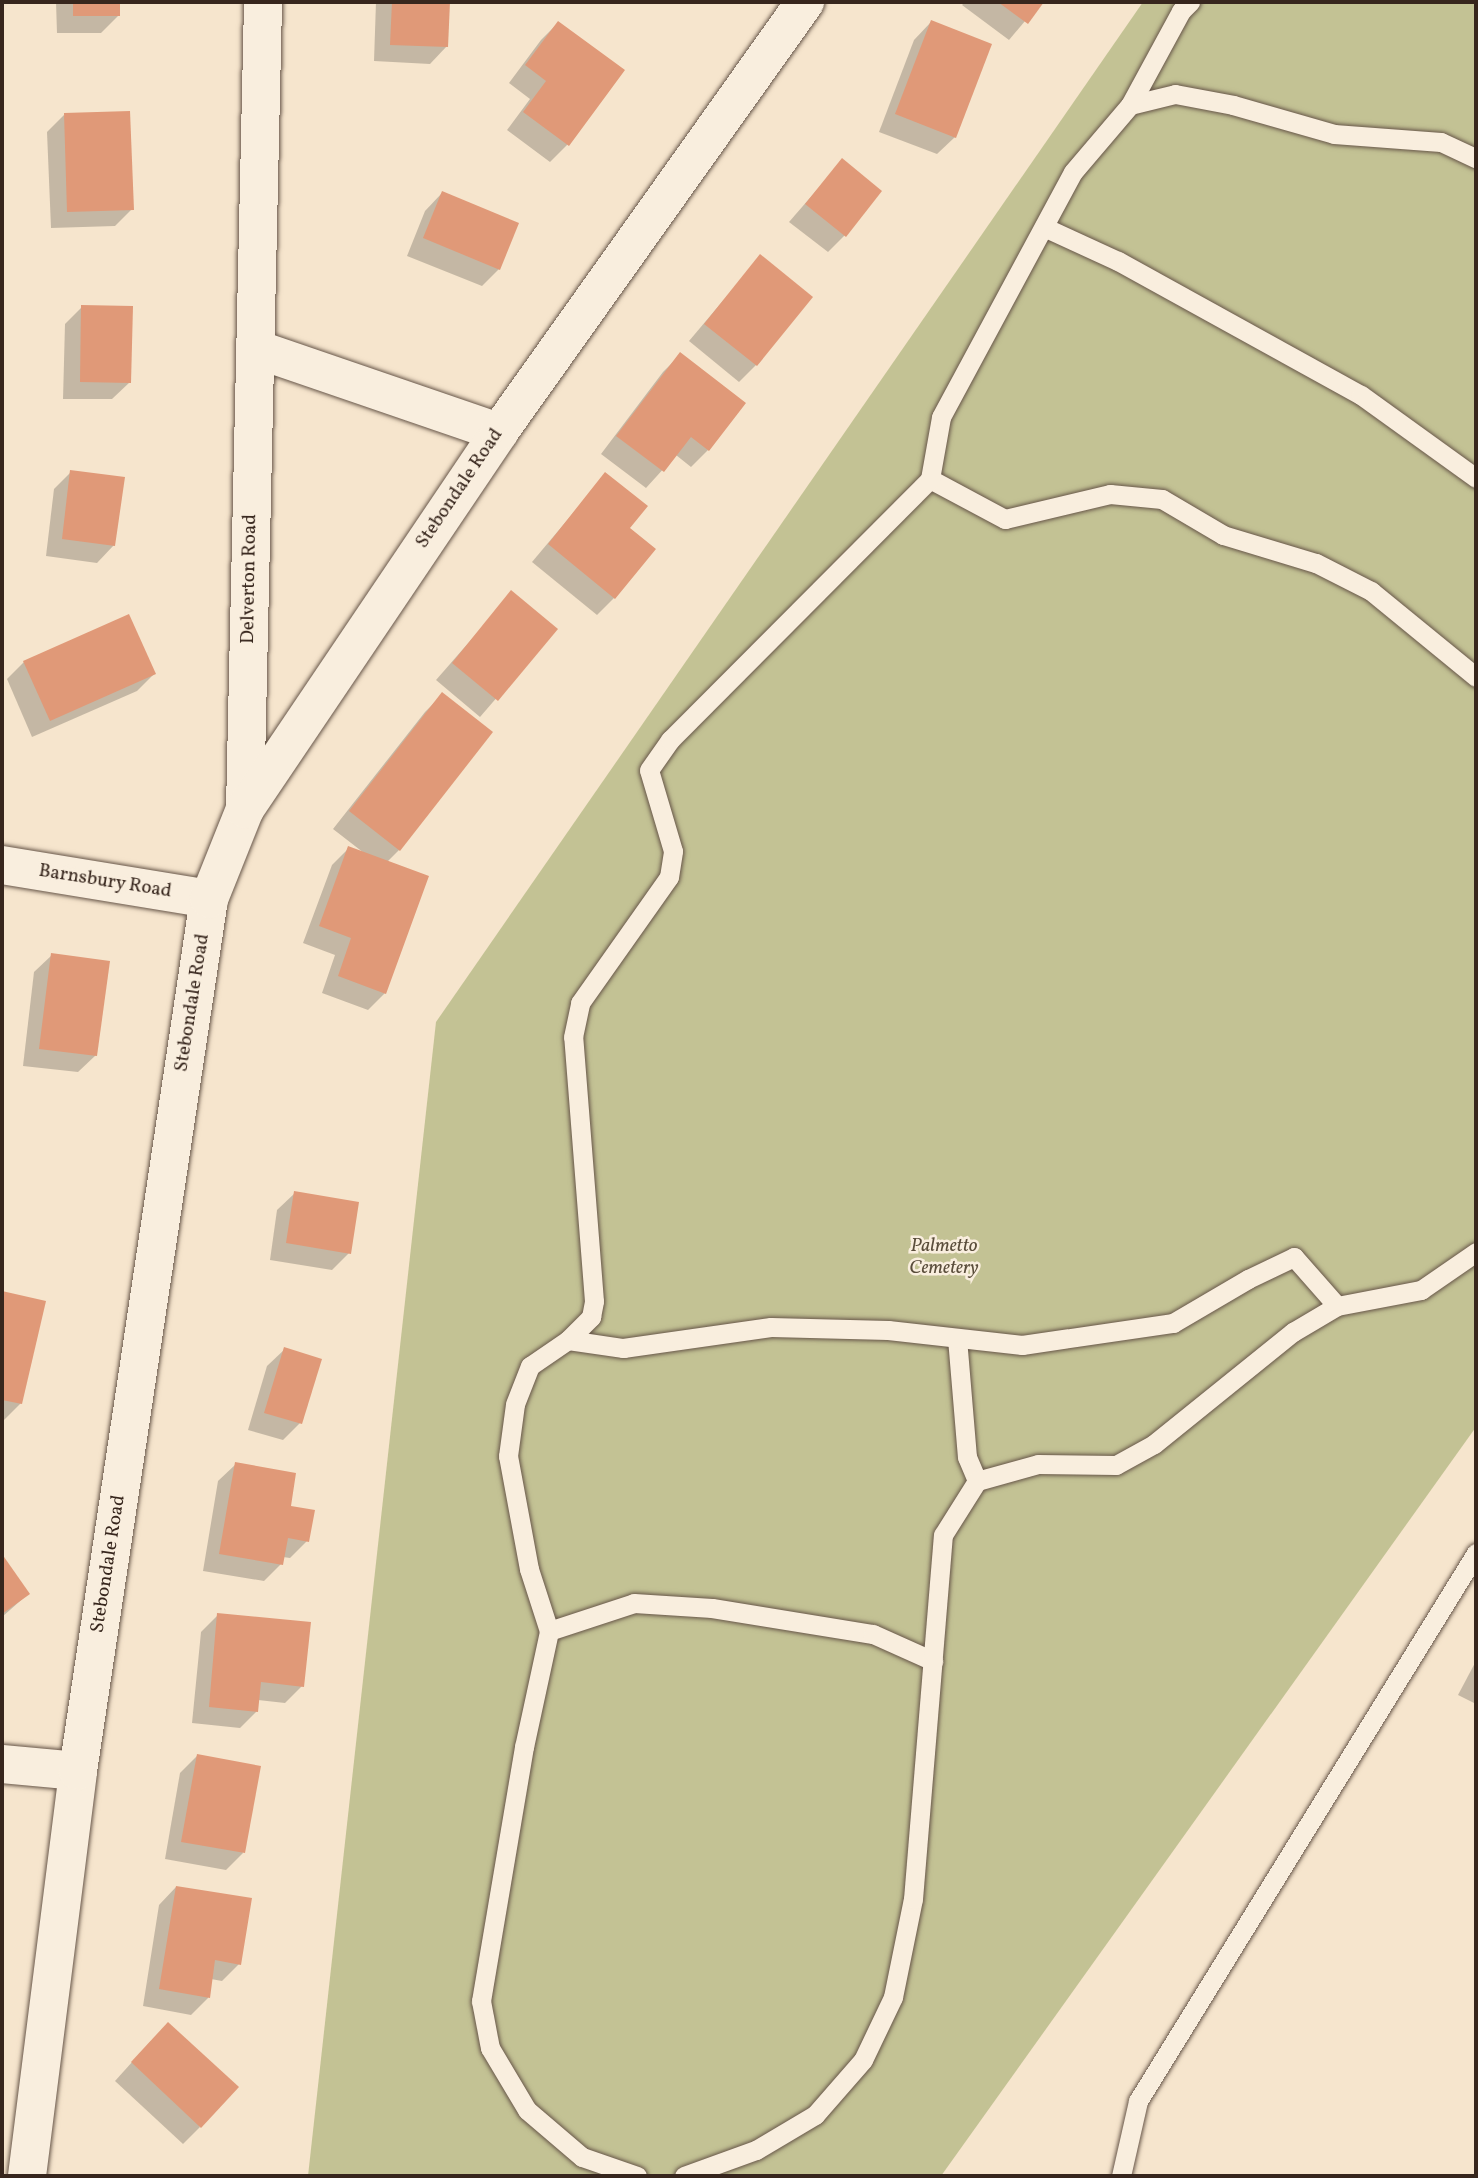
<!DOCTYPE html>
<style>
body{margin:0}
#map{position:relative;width:1478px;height:2178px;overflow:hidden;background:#f6e5cd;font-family:Vollkorn,serif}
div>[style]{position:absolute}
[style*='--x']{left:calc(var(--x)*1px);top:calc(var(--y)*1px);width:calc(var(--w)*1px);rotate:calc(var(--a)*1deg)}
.green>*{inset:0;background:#c3c294}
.shadow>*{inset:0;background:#0003}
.building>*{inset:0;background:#e09978}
.roads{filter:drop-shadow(0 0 2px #675649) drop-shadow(0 0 2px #675649)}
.lane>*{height:19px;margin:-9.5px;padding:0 9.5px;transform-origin:9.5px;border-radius:9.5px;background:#f9eede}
.street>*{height:38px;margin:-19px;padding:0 19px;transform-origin:19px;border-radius:19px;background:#f9eede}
span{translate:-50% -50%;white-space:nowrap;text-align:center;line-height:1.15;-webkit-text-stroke:5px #f9eede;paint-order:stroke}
.street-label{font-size:19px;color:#37261d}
.park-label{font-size:19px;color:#5a4d3b;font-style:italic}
.frame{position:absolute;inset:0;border:4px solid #37261d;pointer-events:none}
</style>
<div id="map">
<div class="green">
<i style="clip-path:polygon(1143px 2px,1476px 2px,1476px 1427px,941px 2176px,308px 2176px,436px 1022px)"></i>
</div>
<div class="shadow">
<i style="clip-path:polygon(56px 2px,118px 2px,118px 16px,101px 33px,57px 33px)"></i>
<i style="clip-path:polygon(376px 2px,448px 2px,447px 46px,430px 64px,374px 61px)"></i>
<i style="clip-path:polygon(965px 2px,1041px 2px,1009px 40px,962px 5px)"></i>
<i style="clip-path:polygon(931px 22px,955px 137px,937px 154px,879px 132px,914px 40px)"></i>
<i style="clip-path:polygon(558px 23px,623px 71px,567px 145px,550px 162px,507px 130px,530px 99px,509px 83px,541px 40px)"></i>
<i style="clip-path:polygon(64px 115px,132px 209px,115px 226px,51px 228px,47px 132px)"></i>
<i style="clip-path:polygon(842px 161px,845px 235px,828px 252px,789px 222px)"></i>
<i style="clip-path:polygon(442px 193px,499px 269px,482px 286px,407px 256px,425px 211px)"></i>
<i style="clip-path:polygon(760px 257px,756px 365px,739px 382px,689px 341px)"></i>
<i style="clip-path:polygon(82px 307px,130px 382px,112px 399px,63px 399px,65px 324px)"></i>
<i style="clip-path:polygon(680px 355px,708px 450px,691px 467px,676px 455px,646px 488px,601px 454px,663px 372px)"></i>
<i style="clip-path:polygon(71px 472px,114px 545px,97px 563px,46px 556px,54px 489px)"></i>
<i style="clip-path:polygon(606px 474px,627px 528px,614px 598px,597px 615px,532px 562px)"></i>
<i style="clip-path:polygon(512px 593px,555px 630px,480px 717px,436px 680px)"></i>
<i style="clip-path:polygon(24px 662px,154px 674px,137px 691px,32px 737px,7px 679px)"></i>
<i style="clip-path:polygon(442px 695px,399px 850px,387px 862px,385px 993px,368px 1010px,322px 993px,335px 955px,303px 943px,332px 865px,349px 848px,364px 853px,333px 829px,425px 712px)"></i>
<i style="clip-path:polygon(52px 955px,96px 1055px,78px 1072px,23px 1066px,34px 972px)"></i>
<i style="clip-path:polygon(295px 1193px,349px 1253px,332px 1270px,270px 1260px,277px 1210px)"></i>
<i style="clip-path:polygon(2px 1292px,44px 1302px,21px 1403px,3px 1421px)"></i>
<i style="clip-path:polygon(285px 1349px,300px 1423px,283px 1440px,248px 1430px,267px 1366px)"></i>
<i style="clip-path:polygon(236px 1464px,289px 1508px,307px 1541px,290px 1558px,283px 1557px,281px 1564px,264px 1581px,203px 1571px,218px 1481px)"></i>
<i style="clip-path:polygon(2px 1557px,28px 1594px,2px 1617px)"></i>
<i style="clip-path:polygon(218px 1615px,302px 1686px,285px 1703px,258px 1700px,257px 1711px,240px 1728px,192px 1723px,201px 1632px)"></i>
<i style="clip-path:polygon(1476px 1661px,1476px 1704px,1458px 1695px)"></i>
<i style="clip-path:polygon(197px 1756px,243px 1853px,226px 1870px,165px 1859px,180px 1773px)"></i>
<i style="clip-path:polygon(176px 1887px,239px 1964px,222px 1981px,211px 1979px,208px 1998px,191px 2015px,143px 2006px,159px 1905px)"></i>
<i style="clip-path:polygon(151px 2041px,200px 2127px,183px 2144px,115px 2081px)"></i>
</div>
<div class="building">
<i style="clip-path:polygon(73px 2px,120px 2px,120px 16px,73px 16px)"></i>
<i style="clip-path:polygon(392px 2px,450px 2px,448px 47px,390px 45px)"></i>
<i style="clip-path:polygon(998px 2px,1044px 2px,1028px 24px)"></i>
<i style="clip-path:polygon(931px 20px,992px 44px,956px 138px,895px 114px)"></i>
<i style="clip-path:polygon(558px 21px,625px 70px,569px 146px,523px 112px,546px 81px,525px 65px)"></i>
<i style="clip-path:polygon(130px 111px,134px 210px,67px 212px,64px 113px)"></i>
<i style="clip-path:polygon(842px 158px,882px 191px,846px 237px,805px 204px)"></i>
<i style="clip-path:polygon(442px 191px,519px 223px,500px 270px,423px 238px)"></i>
<i style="clip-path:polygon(760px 254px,813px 297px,757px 366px,704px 324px)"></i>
<i style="clip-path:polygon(81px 305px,133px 306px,131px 383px,80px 382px)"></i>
<i style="clip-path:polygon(680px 352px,746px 403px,709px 451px,691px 437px,664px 472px,616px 436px)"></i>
<i style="clip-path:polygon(70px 470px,125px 477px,115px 546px,62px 539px)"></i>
<i style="clip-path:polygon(605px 472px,648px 506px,630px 528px,656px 549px,615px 599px,548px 544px)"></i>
<i style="clip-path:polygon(511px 590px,558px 629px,498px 701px,452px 663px)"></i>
<i style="clip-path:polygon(129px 614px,156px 674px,50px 721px,23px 661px)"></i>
<i style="clip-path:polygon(442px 692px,493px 732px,400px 851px,349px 811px)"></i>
<i style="clip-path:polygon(348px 846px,429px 876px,386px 994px,338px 976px,351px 938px,319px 926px)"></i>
<i style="clip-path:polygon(51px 953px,110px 961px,97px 1056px,39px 1049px)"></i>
<i style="clip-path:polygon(294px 1191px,359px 1202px,351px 1254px,286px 1243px)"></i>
<i style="clip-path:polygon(2px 1291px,46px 1301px,22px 1404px,2px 1400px)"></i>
<i style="clip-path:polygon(284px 1347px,322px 1359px,302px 1424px,264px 1413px)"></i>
<i style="clip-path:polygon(235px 1462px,296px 1473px,291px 1506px,315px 1510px,309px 1542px,288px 1538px,283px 1565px,219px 1554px)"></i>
<i style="clip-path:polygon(2px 1554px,30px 1594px,2px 1614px)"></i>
<i style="clip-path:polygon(217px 1613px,311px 1622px,304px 1687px,261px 1682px,258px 1712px,209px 1707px)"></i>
<i style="clip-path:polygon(197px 1754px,261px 1766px,245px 1853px,181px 1842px)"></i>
<i style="clip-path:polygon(176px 1886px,252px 1898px,241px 1965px,215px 1960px,210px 1998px,159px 1989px)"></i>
<i style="clip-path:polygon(168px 2022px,239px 2087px,201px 2128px,131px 2062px)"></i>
</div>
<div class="roads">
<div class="lane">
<i style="--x:1130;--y:105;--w:46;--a:-13.7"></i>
<i style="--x:1175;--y:94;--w:59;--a:10.7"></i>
<i style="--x:1233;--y:105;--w:105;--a:16"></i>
<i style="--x:1334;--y:134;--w:107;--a:4.3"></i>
<i style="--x:1441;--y:142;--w:38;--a:25"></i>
<i style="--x:1044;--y:227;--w:81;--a:24.7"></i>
<i style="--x:1118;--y:261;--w:277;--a:28.9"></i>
<i style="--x:1361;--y:395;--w:142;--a:35.8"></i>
<i style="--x:930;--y:479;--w:85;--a:28.1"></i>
<i style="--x:1005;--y:519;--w:108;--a:-13.4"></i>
<i style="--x:1110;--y:494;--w:52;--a:5.5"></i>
<i style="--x:1162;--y:499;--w:71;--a:30.5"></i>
<i style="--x:1223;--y:535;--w:97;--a:16.8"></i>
<i style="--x:1316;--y:563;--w:62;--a:27"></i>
<i style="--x:1371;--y:591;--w:136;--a:39.3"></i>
<i style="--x:957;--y:1338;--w:119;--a:85.2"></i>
<i style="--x:967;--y:1457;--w:26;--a:67"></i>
<i style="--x:568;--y:1340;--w:56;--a:8.3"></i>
<i style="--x:623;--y:1348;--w:149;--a:-8.1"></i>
<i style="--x:771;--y:1327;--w:117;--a:1.5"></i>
<i style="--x:888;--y:1330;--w:135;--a:6.4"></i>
<i style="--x:1022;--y:1345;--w:153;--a:-8.3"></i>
<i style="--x:1173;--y:1323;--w:87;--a:-30.4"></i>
<i style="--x:1248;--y:1279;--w:51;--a:-25.6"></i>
<i style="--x:1294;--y:1257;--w:65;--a:48.7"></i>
<i style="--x:549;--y:1631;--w:89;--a:-18.2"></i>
<i style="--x:634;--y:1603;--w:78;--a:3.7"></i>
<i style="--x:712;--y:1608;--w:163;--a:9.2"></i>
<i style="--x:873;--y:1634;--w:66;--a:24.2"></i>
<i style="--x:637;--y:2176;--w:58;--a:-160.9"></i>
<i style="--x:582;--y:2157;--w:72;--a:-139.5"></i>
<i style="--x:527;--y:2110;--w:72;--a:-120.8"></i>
<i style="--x:490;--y:2048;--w:48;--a:-100.8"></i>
<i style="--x:481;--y:2001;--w:258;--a:-80.4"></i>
<i style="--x:524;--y:1747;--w:119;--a:-77.8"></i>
<i style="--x:549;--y:1631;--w:65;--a:-107.9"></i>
<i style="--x:529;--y:1569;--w:115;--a:-100.5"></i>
<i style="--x:508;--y:1456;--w:52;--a:-82.3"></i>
<i style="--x:515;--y:1404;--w:41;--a:-68.5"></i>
<i style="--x:530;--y:1366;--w:46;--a:-34.4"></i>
<i style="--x:568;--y:1340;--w:33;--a:-45"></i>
<i style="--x:591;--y:1317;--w:16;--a:-79"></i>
<i style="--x:594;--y:1301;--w:265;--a:-94.5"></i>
<i style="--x:573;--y:1037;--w:35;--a:-78"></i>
<i style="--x:580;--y:1003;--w:154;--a:-54.8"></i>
<i style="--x:669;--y:877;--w:26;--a:-81"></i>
<i style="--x:673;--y:851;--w:84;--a:-106.5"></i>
<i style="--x:649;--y:770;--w:37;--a:-55"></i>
<i style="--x:670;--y:740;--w:368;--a:-45.1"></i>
<i style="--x:930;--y:479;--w:63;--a:-79.9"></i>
<i style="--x:941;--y:417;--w:278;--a:-61.7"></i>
<i style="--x:1073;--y:172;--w:88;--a:-49.6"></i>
<i style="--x:1130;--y:105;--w:107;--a:-61.5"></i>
<i style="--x:1181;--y:11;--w:13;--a:-45"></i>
<i style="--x:684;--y:2176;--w:77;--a:-19.9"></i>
<i style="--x:756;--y:2150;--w:69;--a:-30.7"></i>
<i style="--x:815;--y:2115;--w:73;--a:-48.9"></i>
<i style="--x:863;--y:2060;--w:70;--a:-64.5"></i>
<i style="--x:893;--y:1997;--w:100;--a:-78.5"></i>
<i style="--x:913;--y:1899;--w:365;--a:-85.3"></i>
<i style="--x:943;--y:1535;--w:64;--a:-57.8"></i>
<i style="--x:977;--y:1481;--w:63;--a:-15.6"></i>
<i style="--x:1038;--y:1464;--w:78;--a:0.7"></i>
<i style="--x:1116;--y:1465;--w:43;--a:-28.9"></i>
<i style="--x:1154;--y:1444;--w:179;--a:-38.9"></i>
<i style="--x:1293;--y:1332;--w:51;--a:-30.6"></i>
<i style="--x:1337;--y:1306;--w:86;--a:-10.8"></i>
<i style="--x:1421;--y:1290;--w:67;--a:-34.6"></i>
<i style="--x:1121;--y:2176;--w:77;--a:-77.2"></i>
<i style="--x:1138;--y:2101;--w:644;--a:-58.33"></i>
</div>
<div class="street">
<i style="--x:256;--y:349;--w:257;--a:18.9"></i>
<i style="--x:245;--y:809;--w:807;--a:-88.72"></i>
<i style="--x:2;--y:865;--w:210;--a:9.3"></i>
<i style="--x:2;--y:1764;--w:76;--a:5.3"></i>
<i style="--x:27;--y:2176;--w:408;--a:-82.8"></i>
<i style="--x:78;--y:1771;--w:882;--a:-81.46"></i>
<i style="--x:209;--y:899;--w:97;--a:-68.2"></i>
<i style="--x:245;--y:809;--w:455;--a:-56"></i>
<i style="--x:499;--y:432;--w:528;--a:-54.56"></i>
</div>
</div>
<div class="street-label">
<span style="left:460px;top:489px;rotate:-56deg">Stebondale Road</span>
<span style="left:250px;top:579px;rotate:-89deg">Delverton Road</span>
<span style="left:105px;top:882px;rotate:9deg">Barnsbury Road</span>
<span style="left:193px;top:1003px;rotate:-81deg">Stebondale Road</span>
<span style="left:109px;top:1564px;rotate:-81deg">Stebondale Road</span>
</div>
<div class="park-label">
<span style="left:944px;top:1258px">Palmetto<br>Cemetery</span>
</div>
<div class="frame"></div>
</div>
